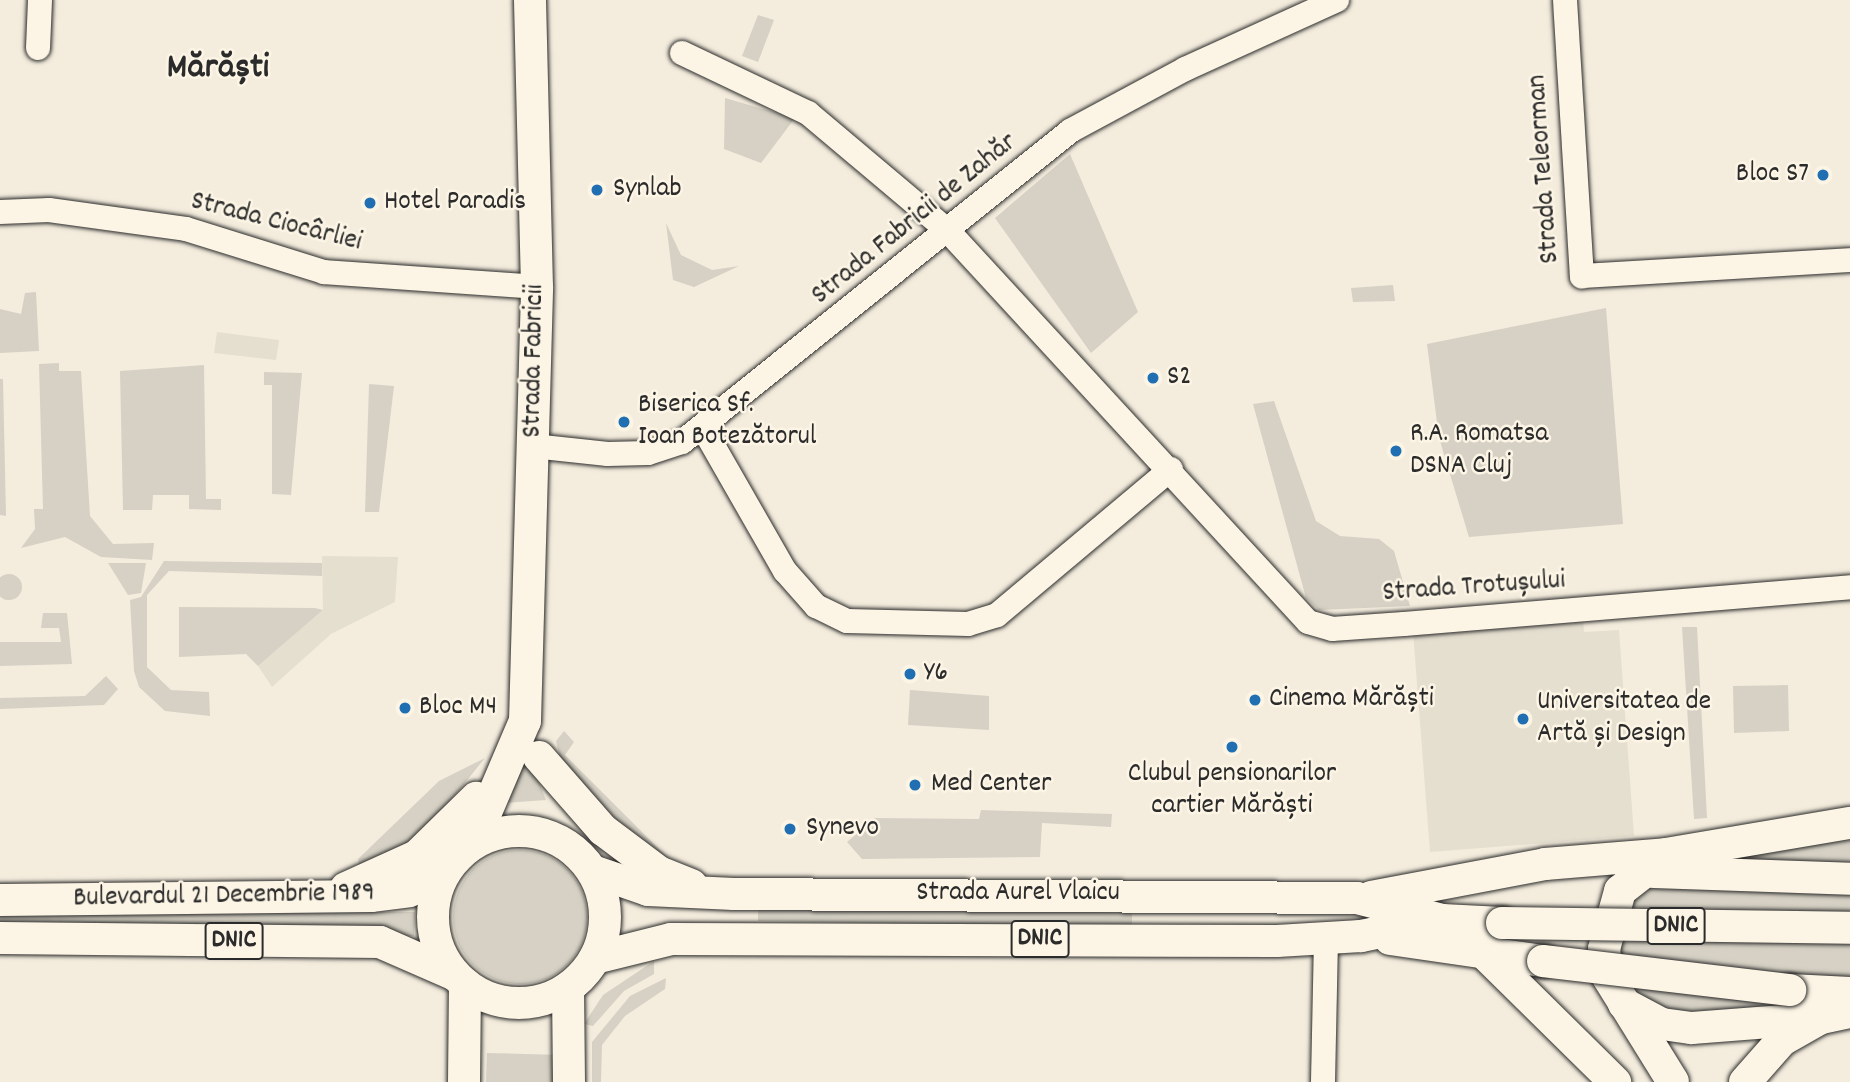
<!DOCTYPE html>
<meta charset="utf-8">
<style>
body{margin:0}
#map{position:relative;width:1850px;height:1082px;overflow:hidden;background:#f4edde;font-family:Dekko,sans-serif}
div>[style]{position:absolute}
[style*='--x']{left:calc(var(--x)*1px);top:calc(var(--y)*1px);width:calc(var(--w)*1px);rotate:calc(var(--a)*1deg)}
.built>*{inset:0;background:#e5dfd0}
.green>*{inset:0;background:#d6d1c4}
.round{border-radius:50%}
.roads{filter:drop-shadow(0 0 2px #2b2b2b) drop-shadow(0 0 2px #2b2b2b)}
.minor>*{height:24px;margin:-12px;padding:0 12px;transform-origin:12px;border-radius:12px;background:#fcf5e5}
.major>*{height:32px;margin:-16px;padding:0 16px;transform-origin:16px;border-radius:16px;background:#fcf5e5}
.major>.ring{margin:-16px;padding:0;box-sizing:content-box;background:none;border:32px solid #fcf5e5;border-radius:50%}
.bridges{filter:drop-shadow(0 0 2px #2b2b2b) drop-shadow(0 0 2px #2b2b2b)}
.major-bridge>*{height:32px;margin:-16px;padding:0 16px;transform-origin:16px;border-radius:16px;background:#fcf5e5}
.dots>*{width:19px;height:19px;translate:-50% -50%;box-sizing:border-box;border:4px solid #fcf5e5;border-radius:50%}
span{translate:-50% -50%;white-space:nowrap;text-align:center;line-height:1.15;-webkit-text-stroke:5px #fcf5e5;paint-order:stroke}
.shield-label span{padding:2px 5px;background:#fcf5e5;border:2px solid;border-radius:5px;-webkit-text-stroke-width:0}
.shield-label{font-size:26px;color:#2b2b2b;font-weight:700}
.street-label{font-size:28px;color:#2b2b2b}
.poi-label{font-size:28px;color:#2b2b2b}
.right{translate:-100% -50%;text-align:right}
.left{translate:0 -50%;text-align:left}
.district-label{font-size:35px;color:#2b2b2b;font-weight:700}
</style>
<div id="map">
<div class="built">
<i style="clip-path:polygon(217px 332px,279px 340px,276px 360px,214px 353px)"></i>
<i style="clip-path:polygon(322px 556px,398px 557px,395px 602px,331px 634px,272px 687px,258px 666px,323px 610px)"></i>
<i style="clip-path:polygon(1583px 616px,1584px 632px,1619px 630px,1634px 836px,1430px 852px,1413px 632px)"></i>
</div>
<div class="green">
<i style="clip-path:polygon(758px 15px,774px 20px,758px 62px,742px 56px)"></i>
<i style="clip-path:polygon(725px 98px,795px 118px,761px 163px,724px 149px)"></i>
<i style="clip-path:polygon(1070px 154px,1138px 312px,1091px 353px,995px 218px)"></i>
<i style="clip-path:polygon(666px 223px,681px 255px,712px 270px,739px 266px,694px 287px,673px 280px)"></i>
<i style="clip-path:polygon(1393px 285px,1395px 301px,1353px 302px,1351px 288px)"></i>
<i style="clip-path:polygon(36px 292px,39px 351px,0 353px,0 309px,21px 314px,25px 293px)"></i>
<i style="clip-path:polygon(1606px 308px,1623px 524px,1469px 537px,1439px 438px,1427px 344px)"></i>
<i style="clip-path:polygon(59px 363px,59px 371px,81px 371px,90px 516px,113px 544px,154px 543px,152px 560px,101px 557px,65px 537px,21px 548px,35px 529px,34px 509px,43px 509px,39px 364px)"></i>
<i style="clip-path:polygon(204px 365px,206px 499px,221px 499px,221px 510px,189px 509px,189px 495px,153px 495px,152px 510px,123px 510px,120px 371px)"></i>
<i style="clip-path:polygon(264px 372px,302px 373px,291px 495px,272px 494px,272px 385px,264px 385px)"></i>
<i style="clip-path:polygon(0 379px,3px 379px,6px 516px,0 515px)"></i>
<i style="clip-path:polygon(369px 384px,394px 386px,379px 512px,365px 512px)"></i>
<i style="clip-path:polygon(1274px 401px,1316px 521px,1340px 536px,1379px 539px,1394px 551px,1410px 606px,1319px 610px,1306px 598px,1253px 404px)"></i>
<i style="clip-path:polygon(164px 561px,322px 563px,322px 576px,169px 571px,147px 595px,147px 667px,171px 690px,209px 692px,210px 716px,165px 711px,139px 687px,134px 671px,130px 600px,141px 597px)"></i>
<i style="clip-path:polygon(108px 563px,146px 563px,141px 593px,128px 595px)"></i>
<i class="round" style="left:-4px;top:574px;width:26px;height:26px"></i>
<i style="clip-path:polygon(179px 607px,315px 608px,323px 610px,258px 666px,246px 654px,179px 657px)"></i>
<i style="clip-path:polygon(43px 613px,67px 613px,72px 664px,0 666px,0 642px,61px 642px,59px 628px,41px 628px)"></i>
<i style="clip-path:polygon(1682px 627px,1697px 627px,1707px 818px,1694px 819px)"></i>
<i style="clip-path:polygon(106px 676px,118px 689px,104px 705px,0 709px,0 698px,85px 696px)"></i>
<i style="clip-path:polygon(1788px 685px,1789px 731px,1734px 733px,1733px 686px)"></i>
<i style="clip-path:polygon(910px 690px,989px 696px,989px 730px,908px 725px)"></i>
<i style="clip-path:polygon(564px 731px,574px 742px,565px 755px,674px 864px,636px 845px,561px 763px,556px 741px)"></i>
<i style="clip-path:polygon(528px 754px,546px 800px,503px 803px)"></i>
<i style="clip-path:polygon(485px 758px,421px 837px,360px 869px,358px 859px,439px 781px)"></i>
<i style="clip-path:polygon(981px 810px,1112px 814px,1111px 827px,1042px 823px,1040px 857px,862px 859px,847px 842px,875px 818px,979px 819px)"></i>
<i style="clip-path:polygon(1850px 834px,1850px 1008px,1652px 1014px,1611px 965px,1616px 909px,1668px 859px)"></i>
<i class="round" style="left:453px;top:850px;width:134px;height:134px"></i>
<i style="clip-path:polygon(758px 904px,1132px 913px,1132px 928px,758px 921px)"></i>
<i style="clip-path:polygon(0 911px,415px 912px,414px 936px,0 934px)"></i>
<i style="clip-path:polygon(654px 961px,654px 974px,624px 991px,593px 1026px,584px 1024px,603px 995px)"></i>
<i style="clip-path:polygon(666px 978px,665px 989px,625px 1016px,602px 1045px,601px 1082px,592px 1082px,592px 1042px,630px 996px)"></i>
<i style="clip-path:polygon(487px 1053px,563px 1055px,562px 1082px,486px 1082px)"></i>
</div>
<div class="roads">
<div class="minor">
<i style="--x:1565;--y:0;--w:277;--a:86.5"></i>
<i style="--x:1582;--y:276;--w:268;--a:-3.4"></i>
<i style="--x:38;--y:48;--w:48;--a:-87.6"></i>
<i style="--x:682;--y:53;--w:140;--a:25.5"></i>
<i style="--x:808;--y:113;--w:183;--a:40.1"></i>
<i style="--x:948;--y:231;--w:531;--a:47.36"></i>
<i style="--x:1308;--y:622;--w:25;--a:16"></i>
<i style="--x:1332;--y:629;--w:72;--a:-4"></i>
<i style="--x:1404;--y:624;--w:448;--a:-4.7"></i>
<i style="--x:0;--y:212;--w:49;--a:-2.3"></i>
<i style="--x:49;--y:210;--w:138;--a:7.9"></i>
<i style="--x:186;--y:229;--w:145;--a:17.3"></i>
<i style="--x:324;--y:272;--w:214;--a:4"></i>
<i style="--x:703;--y:428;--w:165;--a:60.2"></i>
<i style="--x:785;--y:571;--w:47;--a:48.5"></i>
<i style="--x:816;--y:606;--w:34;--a:26"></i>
<i style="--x:847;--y:621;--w:121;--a:1.4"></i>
<i style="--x:968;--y:624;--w:30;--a:-17"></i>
<i style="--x:997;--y:615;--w:227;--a:-40"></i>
<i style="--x:533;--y:446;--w:75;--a:6.1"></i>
<i style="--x:608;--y:454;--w:40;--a:-1.4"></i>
<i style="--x:648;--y:453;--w:36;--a:-18"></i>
<i style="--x:682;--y:442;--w:497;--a:-38.7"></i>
<i style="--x:1070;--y:131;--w:131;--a:-28.3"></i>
<i style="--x:1185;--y:69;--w:167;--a:-24.4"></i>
<i style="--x:1323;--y:1082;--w:144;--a:-88.8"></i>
</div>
<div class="major">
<i style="--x:539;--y:757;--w:97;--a:48.8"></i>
<i style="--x:603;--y:830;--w:70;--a:36.9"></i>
<i style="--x:659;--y:872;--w:35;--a:22"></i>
<i class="ring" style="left:433px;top:831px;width:140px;height:140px"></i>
<i style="--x:1666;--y:855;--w:58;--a:142"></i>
<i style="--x:1620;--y:891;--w:60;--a:105.4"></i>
<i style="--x:1604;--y:949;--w:28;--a:82"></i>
<i style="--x:1608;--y:977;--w:123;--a:58.2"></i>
<i style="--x:457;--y:857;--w:48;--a:-56"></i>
<i style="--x:484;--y:817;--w:104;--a:-66.9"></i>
<i style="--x:525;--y:721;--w:434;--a:-88.4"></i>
<i style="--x:537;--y:287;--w:287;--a:-91.4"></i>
<i style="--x:593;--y:871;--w:58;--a:19.1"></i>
<i style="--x:648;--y:890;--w:86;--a:2.7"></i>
<i style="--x:734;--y:894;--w:623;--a:0.37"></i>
<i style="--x:1357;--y:898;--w:88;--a:14.5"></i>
<i style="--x:1442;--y:920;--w:60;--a:2.9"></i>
<i style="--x:1654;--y:872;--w:196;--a:2"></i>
<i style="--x:346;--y:888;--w:78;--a:-24.3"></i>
<i style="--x:417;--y:856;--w:83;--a:-44.5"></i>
<i style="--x:1371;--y:897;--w:177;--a:-10.7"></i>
<i style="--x:1545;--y:864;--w:121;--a:-4.7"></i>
<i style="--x:1666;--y:854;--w:187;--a:-9.6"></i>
<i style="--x:0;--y:900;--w:371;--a:-0.6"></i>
<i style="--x:371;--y:896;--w:38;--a:-7"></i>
<i style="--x:409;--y:891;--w:39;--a:-26"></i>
<i style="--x:0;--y:938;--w:380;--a:0.6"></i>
<i style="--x:380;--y:942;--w:80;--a:23.7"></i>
<i style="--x:1390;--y:939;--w:155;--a:8.2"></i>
<i style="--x:1480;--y:949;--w:190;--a:44.6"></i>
<i style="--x:595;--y:958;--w:78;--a:-14"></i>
<i style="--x:671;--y:939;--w:606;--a:0.19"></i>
<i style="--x:1277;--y:941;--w:84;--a:-3.4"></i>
<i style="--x:1361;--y:936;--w:75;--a:-11.6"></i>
<i style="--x:568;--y:988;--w:94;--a:89.4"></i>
<i style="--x:1790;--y:990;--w:60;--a:2.9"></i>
<i style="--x:1624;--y:1004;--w:43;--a:27.8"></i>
<i style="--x:1662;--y:1024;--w:30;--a:8"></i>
<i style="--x:1692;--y:1028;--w:129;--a:-4.4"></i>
<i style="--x:464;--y:1082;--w:98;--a:-89.4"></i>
<i style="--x:1745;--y:1082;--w:56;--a:-48.6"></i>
<i style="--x:1782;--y:1040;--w:45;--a:-29.4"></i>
<i style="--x:1821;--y:1018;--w:30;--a:-12"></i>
</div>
</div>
<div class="bridges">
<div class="major-bridge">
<i style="--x:1502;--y:923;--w:348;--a:0.8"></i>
<i style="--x:1543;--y:961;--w:249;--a:6.7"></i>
</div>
</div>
<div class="dots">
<i style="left:1823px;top:175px;background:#1f6fb2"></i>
<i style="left:597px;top:190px;background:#1f6fb2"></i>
<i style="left:370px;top:203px;background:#1f6fb2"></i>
<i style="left:1153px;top:378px;background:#1f6fb2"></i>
<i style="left:624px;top:422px;background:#1f6fb2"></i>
<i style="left:1396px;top:451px;background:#1f6fb2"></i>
<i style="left:910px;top:674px;background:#1f6fb2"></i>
<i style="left:1255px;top:700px;background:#1f6fb2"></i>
<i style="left:405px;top:708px;background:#1f6fb2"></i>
<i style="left:1523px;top:719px;background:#1f6fb2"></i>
<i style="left:1232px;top:747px;background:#1f6fb2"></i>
<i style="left:915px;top:785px;background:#1f6fb2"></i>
<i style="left:790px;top:829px;background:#1f6fb2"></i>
</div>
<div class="shield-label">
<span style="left:1676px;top:926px">DN1C</span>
<span style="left:1040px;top:939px">DN1C</span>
<span style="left:234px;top:941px">DN1C</span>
</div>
<div class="street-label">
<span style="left:1545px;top:169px;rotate:-94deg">Strada Teleorman</span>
<span style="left:915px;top:220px;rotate:-39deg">Strada Fabricii de Zahăr</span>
<span style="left:276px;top:223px;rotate:14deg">Strada Ciocârliei</span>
<span style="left:535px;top:361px;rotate:-89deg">Strada Fabricii</span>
<span style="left:1474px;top:588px;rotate:-4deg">Strada Trotușului</span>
<span style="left:1018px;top:894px">Strada Aurel Vlaicu</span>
<span style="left:224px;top:897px;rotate:-1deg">Bulevardul 21 Decembrie 1989</span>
</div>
<div class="poi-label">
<span class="right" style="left:1809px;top:175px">Bloc S7</span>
<span class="left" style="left:613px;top:190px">Synlab</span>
<span class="left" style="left:384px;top:203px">Hotel Paradis</span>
<span class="left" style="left:1167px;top:378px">S2</span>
<span class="left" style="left:638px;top:422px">Biserica Sf.<br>Ioan Botezătorul</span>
<span class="left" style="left:1410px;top:451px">R.A. Romatsa<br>DSNA Cluj</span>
<span class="left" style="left:924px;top:674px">Y6</span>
<span class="left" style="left:1269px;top:700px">Cinema Mărăști</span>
<span class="left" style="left:1537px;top:719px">Universitatea de<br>Artă și Design</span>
<span class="left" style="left:419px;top:708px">Bloc M4</span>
<span style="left:1232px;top:791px">Clubul pensionarilor<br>cartier Mărăști</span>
<span class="left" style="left:931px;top:785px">Med Center</span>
<span class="left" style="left:806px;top:829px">Synevo</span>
</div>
<div class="district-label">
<span style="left:218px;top:69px">Mărăști</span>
</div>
</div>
